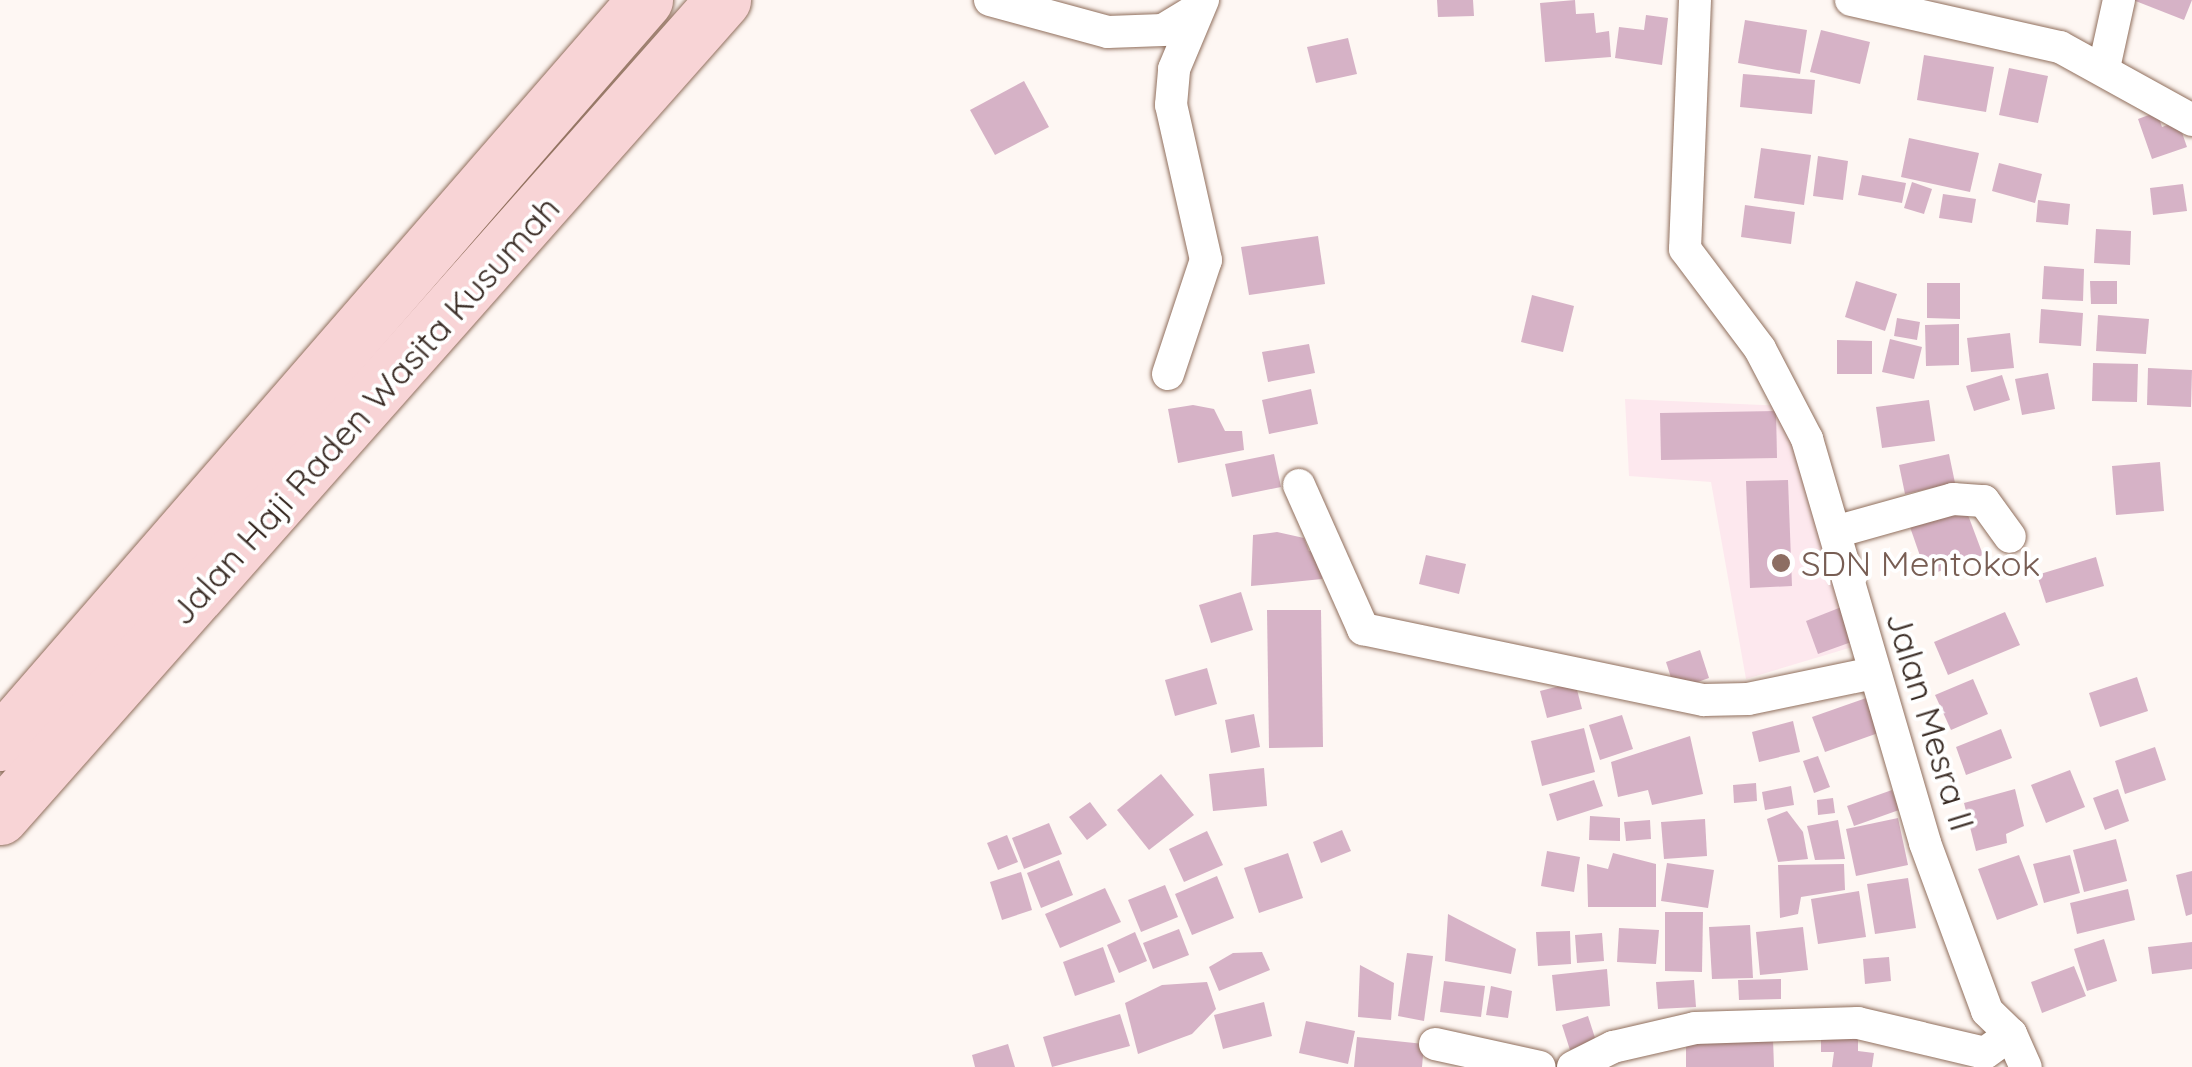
<!DOCTYPE html>
<style>
body{margin:0}
#map{position:relative;width:2192px;height:1067px;overflow:hidden;background:#fef7f3;font-family:Quicksand,sans-serif}
div>[style]{position:absolute}
[style*='--x']{left:calc(var(--x)*1px);top:calc(var(--y)*1px);width:calc(var(--w)*1px);rotate:calc(var(--a)*1deg)}
.education>*{inset:0;background:#fde8ee}
.building>*{inset:0;background:#d6b2c6}
.roads{filter:drop-shadow(0 0 2px #906f5d) drop-shadow(0 0 2px #906f5d)}
.minor>*{height:32px;margin:-16px;padding:0 16px;transform-origin:16px;border-radius:16px;background:#fff}
.trunk>*{height:55px;margin:-27.5px;padding:0 27.5px;transform-origin:27.5px;border-radius:27.5px;background:#f8d4d6}
.dots>*{width:28px;height:28px;translate:-50% -50%;box-sizing:border-box;border:5px solid #fff;border-radius:50%}
span{translate:-50% -50%;white-space:nowrap;text-align:center;line-height:1.15;-webkit-text-stroke:8px #fff;paint-order:stroke}
.street-label{font-size:35px;color:#392b24}
.education-label{font-size:35px;color:#785e54}
.left{translate:0 -50%;text-align:left}
</style>
<div id="map">
<div class="education">
<i style="clip-path:polygon(1625px 399px,1787px 406px,1859px 645px,1746px 679px,1711px 482px,1629px 476px)"></i>
</div>
<div class="building">
<i style="clip-path:polygon(1437px 0,1473px 0,1474px 16px,1438px 17px)"></i>
<i style="clip-path:polygon(1575px 0,1576px 14px,1594px 13px,1596px 33px,1609px 31px,1611px 57px,1545px 62px,1540px 3px)"></i>
<i style="clip-path:polygon(2133px 0,2192px 0,2184px 20px)"></i>
<i style="clip-path:polygon(1646px 15px,1668px 18px,1662px 65px,1615px 58px,1619px 27px,1644px 30px)"></i>
<i style="clip-path:polygon(1745px 20px,1807px 30px,1800px 74px,1738px 63px)"></i>
<i style="clip-path:polygon(1821px 30px,1870px 42px,1860px 84px,1810px 72px)"></i>
<i style="clip-path:polygon(1348px 38px,1357px 74px,1316px 83px,1307px 47px)"></i>
<i style="clip-path:polygon(1924px 55px,1994px 67px,1986px 112px,1917px 100px)"></i>
<i style="clip-path:polygon(2009px 68px,2048px 76px,2038px 123px,1999px 115px)"></i>
<i style="clip-path:polygon(1743px 74px,1815px 80px,1812px 114px,1740px 107px)"></i>
<i style="clip-path:polygon(1024px 81px,1049px 127px,995px 155px,970px 110px)"></i>
<i style="clip-path:polygon(2157px 112px,2162px 127px,2178px 121px,2187px 147px,2152px 159px,2138px 119px)"></i>
<i style="clip-path:polygon(1909px 138px,1979px 153px,1970px 192px,1901px 177px)"></i>
<i style="clip-path:polygon(1761px 148px,1811px 155px,1804px 205px,1754px 198px)"></i>
<i style="clip-path:polygon(1818px 156px,1848px 161px,1843px 200px,1813px 196px)"></i>
<i style="clip-path:polygon(1999px 163px,2042px 174px,2035px 203px,1992px 191px)"></i>
<i style="clip-path:polygon(1862px 175px,1906px 183px,1902px 203px,1858px 195px)"></i>
<i style="clip-path:polygon(1912px 182px,1932px 189px,1924px 214px,1904px 208px)"></i>
<i style="clip-path:polygon(2183px 184px,2187px 211px,2153px 215px,2150px 188px)"></i>
<i style="clip-path:polygon(1943px 194px,1976px 199px,1972px 223px,1939px 218px)"></i>
<i style="clip-path:polygon(2038px 200px,2070px 204px,2068px 225px,2036px 222px)"></i>
<i style="clip-path:polygon(1745px 205px,1795px 212px,1791px 244px,1741px 237px)"></i>
<i style="clip-path:polygon(2096px 229px,2131px 231px,2130px 265px,2094px 263px)"></i>
<i style="clip-path:polygon(1318px 236px,1325px 284px,1249px 295px,1241px 247px)"></i>
<i style="clip-path:polygon(2044px 266px,2084px 269px,2083px 301px,2042px 299px)"></i>
<i style="clip-path:polygon(1856px 281px,1897px 294px,1885px 331px,1845px 317px)"></i>
<i style="clip-path:polygon(2090px 281px,2117px 281px,2117px 304px,2091px 304px)"></i>
<i style="clip-path:polygon(1927px 283px,1960px 283px,1960px 319px,1927px 318px)"></i>
<i style="clip-path:polygon(1532px 295px,1574px 306px,1563px 352px,1521px 342px)"></i>
<i style="clip-path:polygon(2041px 309px,2083px 313px,2081px 346px,2039px 343px)"></i>
<i style="clip-path:polygon(2098px 315px,2149px 319px,2146px 354px,2096px 351px)"></i>
<i style="clip-path:polygon(1897px 318px,1920px 322px,1917px 340px,1894px 336px)"></i>
<i style="clip-path:polygon(1959px 324px,1959px 365px,1926px 366px,1925px 325px)"></i>
<i style="clip-path:polygon(2010px 333px,2014px 368px,1971px 372px,1967px 338px)"></i>
<i style="clip-path:polygon(1890px 339px,1922px 347px,1914px 379px,1882px 372px)"></i>
<i style="clip-path:polygon(1837px 340px,1872px 341px,1872px 374px,1837px 374px)"></i>
<i style="clip-path:polygon(1309px 344px,1315px 373px,1268px 382px,1262px 352px)"></i>
<i style="clip-path:polygon(2093px 363px,2138px 364px,2137px 402px,2092px 401px)"></i>
<i style="clip-path:polygon(2148px 368px,2192px 370px,2191px 407px,2147px 405px)"></i>
<i style="clip-path:polygon(2048px 373px,2055px 409px,2022px 415px,2015px 379px)"></i>
<i style="clip-path:polygon(2002px 375px,2010px 400px,1974px 411px,1966px 386px)"></i>
<i style="clip-path:polygon(1311px 389px,1318px 424px,1269px 434px,1262px 400px)"></i>
<i style="clip-path:polygon(1929px 400px,1935px 441px,1882px 448px,1876px 407px)"></i>
<i style="clip-path:polygon(1193px 405px,1214px 409px,1225px 431px,1242px 431px,1244px 450px,1178px 463px,1168px 409px)"></i>
<i style="clip-path:polygon(1776px 411px,1777px 458px,1661px 460px,1660px 413px)"></i>
<i style="clip-path:polygon(1274px 454px,1281px 487px,1232px 497px,1225px 464px)"></i>
<i style="clip-path:polygon(1949px 454px,1955px 483px,1905px 494px,1899px 465px)"></i>
<i style="clip-path:polygon(2160px 462px,2164px 511px,2116px 515px,2112px 466px)"></i>
<i style="clip-path:polygon(1788px 480px,1792px 586px,1750px 588px,1746px 481px)"></i>
<i style="clip-path:polygon(1965px 507px,1983px 555px,1927px 576px,1910px 527px)"></i>
<i style="clip-path:polygon(1277px 532px,1304px 538px,1309px 551px,1323px 553px,1322px 579px,1251px 586px,1253px 535px)"></i>
<i style="clip-path:polygon(1426px 555px,1466px 564px,1459px 594px,1419px 584px)"></i>
<i style="clip-path:polygon(2096px 557px,2104px 586px,2046px 603px,2037px 575px)"></i>
<i style="clip-path:polygon(1241px 592px,1253px 630px,1211px 643px,1199px 605px)"></i>
<i style="clip-path:polygon(1844px 606px,1857px 640px,1818px 654px,1806px 621px)"></i>
<i style="clip-path:polygon(1267px 610px,1321px 610px,1323px 747px,1269px 748px)"></i>
<i style="clip-path:polygon(2005px 612px,2020px 645px,1948px 675px,1934px 642px)"></i>
<i style="clip-path:polygon(1700px 650px,1709px 678px,1675px 690px,1666px 662px)"></i>
<i style="clip-path:polygon(1207px 668px,1217px 704px,1175px 716px,1165px 680px)"></i>
<i style="clip-path:polygon(2137px 677px,2148px 711px,2100px 727px,2089px 693px)"></i>
<i style="clip-path:polygon(1973px 679px,1988px 714px,1951px 730px,1935px 695px)"></i>
<i style="clip-path:polygon(1575px 682px,1582px 709px,1547px 718px,1540px 691px)"></i>
<i style="clip-path:polygon(1869px 697px,1881px 732px,1825px 752px,1812px 717px)"></i>
<i style="clip-path:polygon(1254px 714px,1260px 747px,1231px 753px,1225px 720px)"></i>
<i style="clip-path:polygon(1622px 715px,1633px 749px,1600px 760px,1589px 725px)"></i>
<i style="clip-path:polygon(1793px 721px,1800px 752px,1759px 762px,1752px 732px)"></i>
<i style="clip-path:polygon(1584px 728px,1595px 772px,1542px 786px,1531px 741px)"></i>
<i style="clip-path:polygon(2001px 729px,2012px 758px,1966px 775px,1956px 747px)"></i>
<i style="clip-path:polygon(1690px 736px,1703px 794px,1652px 805px,1648px 790px,1618px 797px,1611px 762px)"></i>
<i style="clip-path:polygon(2155px 747px,2166px 780px,2125px 794px,2115px 761px)"></i>
<i style="clip-path:polygon(1818px 756px,1830px 787px,1814px 793px,1803px 761px)"></i>
<i style="clip-path:polygon(1264px 768px,1267px 806px,1213px 811px,1209px 774px)"></i>
<i style="clip-path:polygon(2070px 770px,2085px 807px,2046px 823px,2031px 785px)"></i>
<i style="clip-path:polygon(1161px 774px,1194px 815px,1149px 850px,1117px 810px)"></i>
<i style="clip-path:polygon(1594px 780px,1603px 806px,1557px 821px,1549px 794px)"></i>
<i style="clip-path:polygon(1756px 783px,1757px 801px,1734px 803px,1733px 785px)"></i>
<i style="clip-path:polygon(1791px 786px,1794px 805px,1765px 810px,1762px 792px)"></i>
<i style="clip-path:polygon(2015px 789px,2024px 826px,2006px 834px,2007px 843px,1976px 851px,1964px 803px)"></i>
<i style="clip-path:polygon(2118px 789px,2129px 821px,2105px 830px,2093px 798px)"></i>
<i style="clip-path:polygon(1892px 790px,1899px 810px,1854px 826px,1847px 806px)"></i>
<i style="clip-path:polygon(1833px 798px,1835px 813px,1818px 815px,1817px 800px)"></i>
<i style="clip-path:polygon(1090px 802px,1107px 825px,1087px 840px,1069px 817px)"></i>
<i style="clip-path:polygon(1787px 811px,1803px 832px,1808px 859px,1778px 862px,1767px 819px)"></i>
<i style="clip-path:polygon(1590px 816px,1620px 818px,1620px 841px,1589px 840px)"></i>
<i style="clip-path:polygon(1898px 818px,1908px 865px,1856px 876px,1846px 829px)"></i>
<i style="clip-path:polygon(1705px 819px,1707px 856px,1664px 859px,1661px 822px)"></i>
<i style="clip-path:polygon(1650px 820px,1651px 839px,1626px 841px,1624px 822px)"></i>
<i style="clip-path:polygon(1838px 820px,1845px 859px,1815px 860px,1807px 826px)"></i>
<i style="clip-path:polygon(1049px 823px,1062px 854px,1024px 869px,1012px 838px)"></i>
<i style="clip-path:polygon(1342px 830px,1351px 851px,1321px 863px,1313px 842px)"></i>
<i style="clip-path:polygon(1207px 831px,1223px 865px,1184px 882px,1169px 849px)"></i>
<i style="clip-path:polygon(1007px 835px,1018px 862px,998px 870px,987px 843px)"></i>
<i style="clip-path:polygon(2116px 839px,2127px 881px,2084px 892px,2073px 850px)"></i>
<i style="clip-path:polygon(1547px 851px,1580px 857px,1574px 892px,1541px 886px)"></i>
<i style="clip-path:polygon(1288px 853px,1303px 898px,1259px 913px,1244px 868px)"></i>
<i style="clip-path:polygon(1613px 853px,1656px 864px,1656px 907px,1588px 907px,1587px 864px,1608px 869px)"></i>
<i style="clip-path:polygon(2019px 855px,2038px 905px,1997px 920px,1978px 869px)"></i>
<i style="clip-path:polygon(2070px 855px,2080px 893px,2044px 903px,2033px 864px)"></i>
<i style="clip-path:polygon(1059px 860px,1073px 895px,1041px 908px,1027px 873px)"></i>
<i style="clip-path:polygon(1667px 863px,1714px 870px,1708px 908px,1661px 901px)"></i>
<i style="clip-path:polygon(1844px 864px,1845px 890px,1801px 897px,1798px 914px,1780px 918px,1778px 865px)"></i>
<i style="clip-path:polygon(2192px 871px,2192px 914px,2186px 916px,2176px 875px)"></i>
<i style="clip-path:polygon(1021px 872px,1032px 910px,1002px 920px,990px 882px)"></i>
<i style="clip-path:polygon(1217px 876px,1234px 918px,1192px 935px,1175px 894px)"></i>
<i style="clip-path:polygon(1908px 878px,1916px 928px,1875px 934px,1867px 884px)"></i>
<i style="clip-path:polygon(1165px 885px,1178px 917px,1141px 932px,1128px 900px)"></i>
<i style="clip-path:polygon(1105px 888px,1121px 922px,1060px 948px,1045px 914px)"></i>
<i style="clip-path:polygon(2128px 889px,2135px 920px,2077px 934px,2070px 903px)"></i>
<i style="clip-path:polygon(1859px 891px,1866px 937px,1818px 944px,1811px 899px)"></i>
<i style="clip-path:polygon(1665px 912px,1703px 912px,1702px 972px,1665px 971px)"></i>
<i style="clip-path:polygon(1448px 914px,1516px 949px,1511px 974px,1445px 961px)"></i>
<i style="clip-path:polygon(1750px 925px,1753px 978px,1712px 979px,1709px 927px)"></i>
<i style="clip-path:polygon(1803px 927px,1808px 970px,1760px 975px,1756px 932px)"></i>
<i style="clip-path:polygon(1619px 928px,1659px 930px,1656px 964px,1617px 962px)"></i>
<i style="clip-path:polygon(1179px 929px,1189px 955px,1153px 969px,1143px 943px)"></i>
<i style="clip-path:polygon(1570px 931px,1571px 964px,1538px 966px,1536px 932px)"></i>
<i style="clip-path:polygon(1135px 932px,1147px 961px,1119px 973px,1107px 945px)"></i>
<i style="clip-path:polygon(1602px 933px,1604px 961px,1577px 963px,1575px 935px)"></i>
<i style="clip-path:polygon(2104px 939px,2117px 981px,2087px 991px,2074px 949px)"></i>
<i style="clip-path:polygon(2192px 942px,2192px 969px,2152px 974px,2148px 947px)"></i>
<i style="clip-path:polygon(1103px 947px,1115px 982px,1075px 996px,1063px 962px)"></i>
<i style="clip-path:polygon(1262px 952px,1270px 970px,1219px 991px,1209px 967px,1233px 953px)"></i>
<i style="clip-path:polygon(1407px 953px,1433px 956px,1424px 1021px,1398px 1016px)"></i>
<i style="clip-path:polygon(1889px 957px,1891px 981px,1865px 984px,1863px 959px)"></i>
<i style="clip-path:polygon(1360px 965px,1394px 983px,1391px 1020px,1358px 1017px)"></i>
<i style="clip-path:polygon(2074px 966px,2086px 996px,2042px 1013px,2031px 982px)"></i>
<i style="clip-path:polygon(1607px 969px,1610px 1006px,1556px 1011px,1552px 975px)"></i>
<i style="clip-path:polygon(1781px 979px,1781px 999px,1739px 1000px,1738px 980px)"></i>
<i style="clip-path:polygon(1694px 980px,1696px 1007px,1658px 1009px,1656px 982px)"></i>
<i style="clip-path:polygon(1444px 981px,1485px 986px,1481px 1017px,1440px 1012px)"></i>
<i style="clip-path:polygon(1207px 982px,1216px 1009px,1192px 1034px,1138px 1054px,1125px 1003px,1162px 985px)"></i>
<i style="clip-path:polygon(1491px 986px,1512px 991px,1508px 1018px,1486px 1015px)"></i>
<i style="clip-path:polygon(1264px 1002px,1272px 1036px,1223px 1049px,1214px 1015px)"></i>
<i style="clip-path:polygon(1120px 1014px,1130px 1046px,1052px 1067px,1043px 1037px)"></i>
<i style="clip-path:polygon(1588px 1016px,1596px 1041px,1570px 1050px,1562px 1025px)"></i>
<i style="clip-path:polygon(1306px 1021px,1355px 1031px,1348px 1064px,1299px 1053px)"></i>
<i style="clip-path:polygon(1821px 1027px,1858px 1027px,1858px 1051px,1874px 1053px,1872px 1067px,1832px 1067px,1834px 1052px,1821px 1052px)"></i>
<i style="clip-path:polygon(1357px 1037px,1424px 1044px,1422px 1067px,1354px 1067px)"></i>
<i style="clip-path:polygon(1773px 1039px,1774px 1067px,1686px 1067px,1686px 1041px)"></i>
<i style="clip-path:polygon(1008px 1044px,1015px 1067px,975px 1067px,972px 1055px)"></i>
</div>
<div class="roads">
<div class="minor">
<i style="--x:990;--y:0;--w:122;--a:15.2"></i>
<i style="--x:1108;--y:32;--w:55;--a:-2.1"></i>
<i style="--x:1163;--y:30;--w:42;--a:-31.4"></i>
<i style="--x:1695;--y:0;--w:249;--a:92.3"></i>
<i style="--x:1685;--y:249;--w:125;--a:53.1"></i>
<i style="--x:1760;--y:349;--w:102;--a:62.4"></i>
<i style="--x:1807;--y:439;--w:421;--a:73.7"></i>
<i style="--x:1925;--y:843;--w:179;--a:69.7"></i>
<i style="--x:1987;--y:1011;--w:33;--a:44"></i>
<i style="--x:2011;--y:1034;--w:36;--a:66"></i>
<i style="--x:1851;--y:0;--w:214;--a:12.7"></i>
<i style="--x:2060;--y:47;--w:151;--a:28.9"></i>
<i style="--x:2104;--y:68;--w:70;--a:-77.6"></i>
<i style="--x:1168;--y:374;--w:120;--a:-71.6"></i>
<i style="--x:1206;--y:260;--w:159;--a:-102.7"></i>
<i style="--x:1171;--y:105;--w:36;--a:-85"></i>
<i style="--x:1174;--y:69;--w:75;--a:-67.2"></i>
<i style="--x:1299;--y:485;--w:158;--a:66"></i>
<i style="--x:1363;--y:629;--w:348;--a:11.8"></i>
<i style="--x:1704;--y:700;--w:44;--a:-1.3"></i>
<i style="--x:1748;--y:699;--w:128;--a:-11.7"></i>
<i style="--x:1835;--y:532;--w:123;--a:-15.6"></i>
<i style="--x:1953;--y:499;--w:31;--a:4"></i>
<i style="--x:1984;--y:501;--w:44;--a:54.2"></i>
<i style="--x:1435;--y:1044;--w:107;--a:12.4"></i>
<i style="--x:1573;--y:1067;--w:45;--a:-26.6"></i>
<i style="--x:1613;--y:1047;--w:84;--a:-13"></i>
<i style="--x:1695;--y:1028;--w:163;--a:-1.8"></i>
<i style="--x:1858;--y:1023;--w:130;--a:13.3"></i>
<i style="--x:1985;--y:1053;--w:32;--a:-36"></i>
</div>
<div class="trunk">
<i style="--x:0;--y:743;--w:984;--a:-49.04"></i>
<i style="--x:0;--y:817;--w:1091;--a:-48.49"></i>
</div>
</div>
<div class="dots">
<i style="left:1781px;top:563px;background:#8d6e63"></i>
</div>
<div class="street-label">
<span style="left:364px;top:410px;rotate:-48deg">Jalan Haji Raden Wasita Kusumah</span>
<span style="left:1931px;top:721px;rotate:73deg">Jalan Mesra II</span>
</div>
<div class="education-label">
<span class="left" style="left:1801px;top:563px">SDN Mentokok</span>
</div>
</div>
